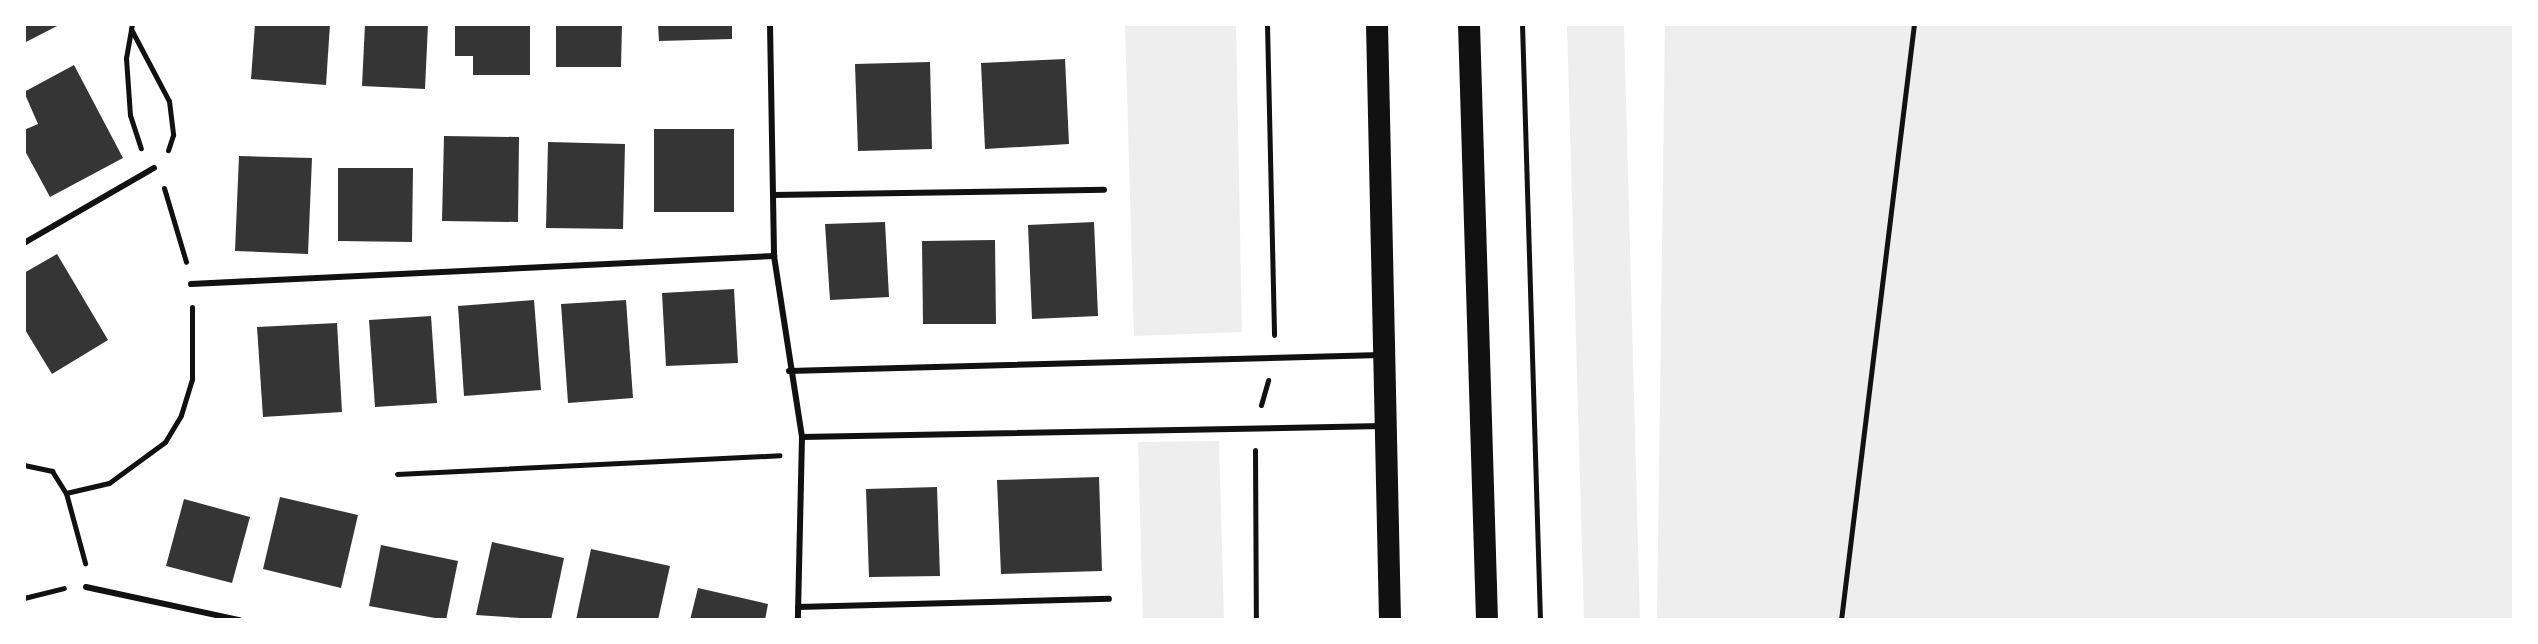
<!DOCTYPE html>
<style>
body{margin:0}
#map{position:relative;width:2538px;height:644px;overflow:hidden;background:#fff;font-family:Ubuntu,sans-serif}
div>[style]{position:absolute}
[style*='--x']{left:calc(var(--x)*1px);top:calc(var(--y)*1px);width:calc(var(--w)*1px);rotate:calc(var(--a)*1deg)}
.green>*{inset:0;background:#eee}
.building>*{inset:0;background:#353535}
.path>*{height:5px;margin:-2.5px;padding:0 2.5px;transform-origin:2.5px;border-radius:2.5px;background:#111}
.service>*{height:6px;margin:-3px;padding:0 3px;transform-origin:3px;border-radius:3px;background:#111}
.trunk>*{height:22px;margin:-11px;padding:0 11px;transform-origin:11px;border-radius:11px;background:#111}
span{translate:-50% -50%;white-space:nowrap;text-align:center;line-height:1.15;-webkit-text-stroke:6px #fff;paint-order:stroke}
.frame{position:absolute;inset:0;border:26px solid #fff;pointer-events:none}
</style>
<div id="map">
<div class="green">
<i style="clip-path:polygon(1125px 24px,1236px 24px,1242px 332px,1134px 336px)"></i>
<i style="clip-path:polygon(1567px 24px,1624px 24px,1640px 620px,1584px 620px)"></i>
<i style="clip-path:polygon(1665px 24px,2514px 24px,2514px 620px,1657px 620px)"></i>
<i style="clip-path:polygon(1219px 441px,1224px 620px,1143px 620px,1138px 442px)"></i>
</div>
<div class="building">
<i style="clip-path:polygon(24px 24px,61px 24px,24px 43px)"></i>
<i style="clip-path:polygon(255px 24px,330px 24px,326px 85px,251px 79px)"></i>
<i style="clip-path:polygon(365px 24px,428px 24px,425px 89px,362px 86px)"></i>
<i style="clip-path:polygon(455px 24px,530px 24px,530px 75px,473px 75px,473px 56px,455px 56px)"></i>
<i style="clip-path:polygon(556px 24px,622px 24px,621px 67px,556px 67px)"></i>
<i style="clip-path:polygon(658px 24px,732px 24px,732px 39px,659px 41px)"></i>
<i style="clip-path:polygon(1065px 59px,1069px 144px,985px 149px,981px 63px)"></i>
<i style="clip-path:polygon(930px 62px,932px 149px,858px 151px,855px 64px)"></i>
<i style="clip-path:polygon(74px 65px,123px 158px,50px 197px,24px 149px,24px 130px,38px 124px,24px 92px)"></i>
<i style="clip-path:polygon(654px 129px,734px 129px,734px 212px,654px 212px)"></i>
<i style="clip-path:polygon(444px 136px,519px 137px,518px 222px,442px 221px)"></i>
<i style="clip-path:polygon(548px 142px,625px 144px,623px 229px,546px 228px)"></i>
<i style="clip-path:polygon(239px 156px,312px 158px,308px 254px,235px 251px)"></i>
<i style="clip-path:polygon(338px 168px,413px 168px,412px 242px,338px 241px)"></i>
<i style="clip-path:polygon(885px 222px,889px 297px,830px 300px,825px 224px)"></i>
<i style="clip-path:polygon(1094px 222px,1098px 316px,1032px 319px,1028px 225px)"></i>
<i style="clip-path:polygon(995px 240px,996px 324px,923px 324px,922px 241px)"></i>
<i style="clip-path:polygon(57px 254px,108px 340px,52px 374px,24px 328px,24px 273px)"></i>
<i style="clip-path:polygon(734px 289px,738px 363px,666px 366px,662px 293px)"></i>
<i style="clip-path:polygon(534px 300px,541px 390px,464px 396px,458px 306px)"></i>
<i style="clip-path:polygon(626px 300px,633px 398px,568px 403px,561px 304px)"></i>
<i style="clip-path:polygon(431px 316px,437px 403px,375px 407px,369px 320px)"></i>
<i style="clip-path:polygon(337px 323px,342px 412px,263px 417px,257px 327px)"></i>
<i style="clip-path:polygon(1099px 477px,1102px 571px,1001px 574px,997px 480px)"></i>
<i style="clip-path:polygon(937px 487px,940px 576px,869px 577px,866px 489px)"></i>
<i style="clip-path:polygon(280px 497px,358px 515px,341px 588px,263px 569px)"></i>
<i style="clip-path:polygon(184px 499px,250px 517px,232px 583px,166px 566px)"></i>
<i style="clip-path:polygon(492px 542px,564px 558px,551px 620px,476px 615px)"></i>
<i style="clip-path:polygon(381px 545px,458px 561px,446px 620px,369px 606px)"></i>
<i style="clip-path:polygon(591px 549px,670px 566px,658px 620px,576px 620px)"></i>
<i style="clip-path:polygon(698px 588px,768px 604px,765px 620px,690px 620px)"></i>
</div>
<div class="path">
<i style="--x:132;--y:24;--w:35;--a:100"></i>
<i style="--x:126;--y:58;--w:57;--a:86"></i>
<i style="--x:130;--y:115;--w:35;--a:72"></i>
<i style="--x:1267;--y:24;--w:311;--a:88.7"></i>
<i style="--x:1522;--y:24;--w:596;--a:88.27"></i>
<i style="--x:131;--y:29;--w:81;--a:62.2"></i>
<i style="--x:169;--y:101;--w:34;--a:83"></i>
<i style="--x:173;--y:135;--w:16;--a:108"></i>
<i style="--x:164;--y:188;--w:77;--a:73.4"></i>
<i style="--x:1261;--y:405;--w:26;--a:-74"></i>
<i style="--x:1255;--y:450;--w:170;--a:89.7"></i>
<i style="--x:24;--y:465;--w:29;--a:12"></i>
<i style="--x:52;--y:471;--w:26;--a:58"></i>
<i style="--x:66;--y:493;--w:73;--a:74.8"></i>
<i style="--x:397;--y:474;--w:383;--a:-2.8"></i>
<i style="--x:66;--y:493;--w:44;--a:-13.1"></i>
<i style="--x:109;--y:483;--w:69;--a:-36.2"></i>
<i style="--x:165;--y:442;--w:31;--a:-59"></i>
<i style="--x:181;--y:415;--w:38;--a:-73"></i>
<i style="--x:192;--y:379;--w:72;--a:-90"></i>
<i style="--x:24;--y:598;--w:41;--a:-14"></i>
<i style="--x:1841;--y:620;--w:600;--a:-83.02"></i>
</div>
<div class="service">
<i style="--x:770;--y:24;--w:232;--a:89"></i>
<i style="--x:774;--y:256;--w:183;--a:81.2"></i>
<i style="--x:802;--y:437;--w:183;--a:91.3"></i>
<i style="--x:773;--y:195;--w:331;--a:-0.9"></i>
<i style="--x:24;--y:243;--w:150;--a:-30"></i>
<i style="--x:191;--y:284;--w:584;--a:-2.75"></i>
<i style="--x:789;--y:371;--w:592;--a:-1.55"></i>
<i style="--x:802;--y:437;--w:581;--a:-1.08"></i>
<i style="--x:86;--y:587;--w:157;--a:12.2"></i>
<i style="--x:798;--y:607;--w:311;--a:-1.5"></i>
</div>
<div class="trunk">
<i style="--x:1377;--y:24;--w:596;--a:88.75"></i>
<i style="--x:1469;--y:24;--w:596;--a:88.27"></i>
</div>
<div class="frame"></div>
</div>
